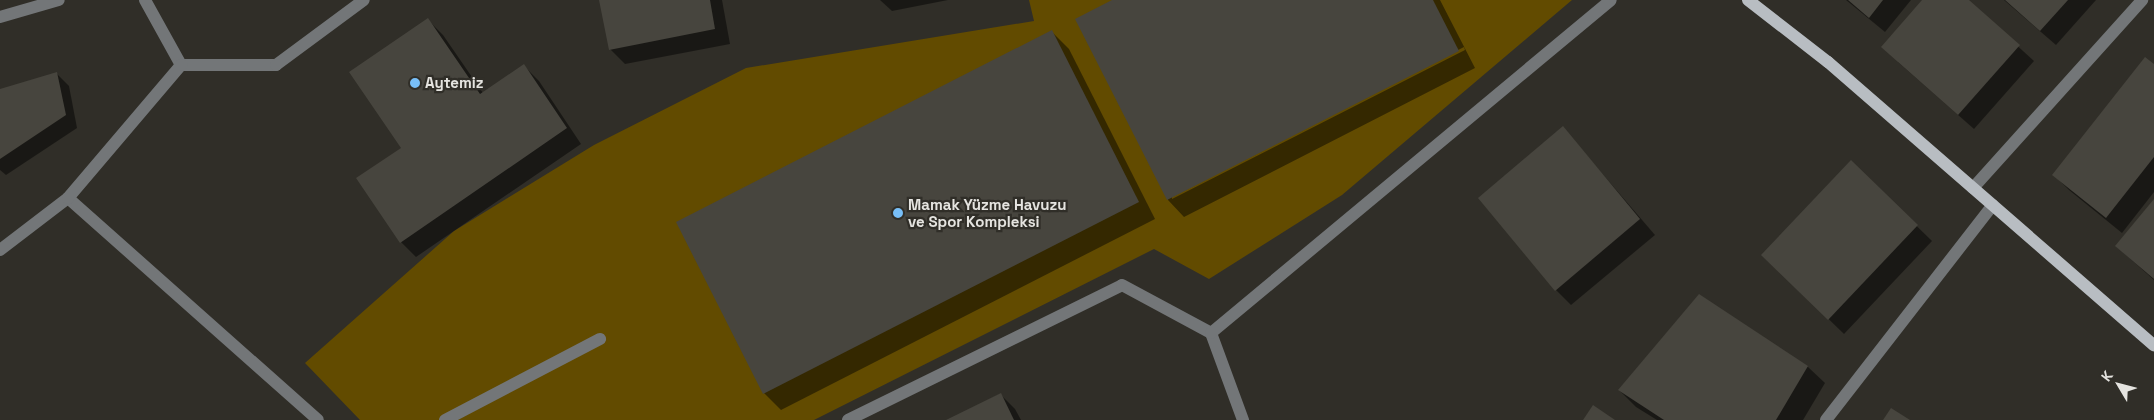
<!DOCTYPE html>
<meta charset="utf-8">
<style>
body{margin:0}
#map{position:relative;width:2154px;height:420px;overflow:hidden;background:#302e28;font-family:"Space Grotesk",sans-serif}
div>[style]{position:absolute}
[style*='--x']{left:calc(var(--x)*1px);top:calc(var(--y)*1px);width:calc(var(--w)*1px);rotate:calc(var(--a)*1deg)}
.green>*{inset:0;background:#624b00}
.shadow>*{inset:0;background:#0007}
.building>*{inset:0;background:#47453e}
.minor>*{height:12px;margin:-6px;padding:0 6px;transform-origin:6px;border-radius:6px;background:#737678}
.major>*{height:12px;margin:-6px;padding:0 6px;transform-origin:6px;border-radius:6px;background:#b8bdc2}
.dots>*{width:14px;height:14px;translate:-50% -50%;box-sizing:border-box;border:2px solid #302e28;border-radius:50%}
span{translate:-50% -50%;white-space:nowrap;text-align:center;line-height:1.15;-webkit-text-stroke:4.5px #302e28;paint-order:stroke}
.poi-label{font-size:15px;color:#e5e4e0;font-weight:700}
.left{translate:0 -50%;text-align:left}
.north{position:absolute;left:2094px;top:360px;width:50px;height:50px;-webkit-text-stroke:4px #302e28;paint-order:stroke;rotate:307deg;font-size:14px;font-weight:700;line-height:20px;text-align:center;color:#e5e4e0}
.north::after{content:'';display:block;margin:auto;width:18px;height:22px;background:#e5e4e0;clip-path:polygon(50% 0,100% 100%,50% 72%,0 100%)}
</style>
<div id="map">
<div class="green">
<i style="clip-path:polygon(1029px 0,1572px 0,1342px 195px,1209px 279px,1154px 249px,814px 420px,360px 420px,305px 363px,454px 231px,594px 145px,746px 68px,1034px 21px)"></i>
</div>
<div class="shadow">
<i style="clip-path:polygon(601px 0,722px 0,730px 44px,625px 64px,610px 49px)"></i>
<i style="clip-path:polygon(880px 0,948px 0,892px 11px)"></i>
<i style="clip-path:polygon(evenodd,1114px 0,1440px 0,1475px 68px,1184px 217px,1168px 200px,1114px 0,1464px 47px,1465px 50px,1172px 199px,1172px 196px,1464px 47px)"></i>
<i style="clip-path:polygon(1846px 0,1911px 0,1885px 32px)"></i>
<i style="clip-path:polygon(1923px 0,1967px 0,2034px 61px,1974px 129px,1898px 62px)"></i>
<i style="clip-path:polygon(2004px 0,2096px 0,2056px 45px)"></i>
<i style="clip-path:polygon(428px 20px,443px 35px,483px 93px,524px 66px,539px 81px,581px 144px,416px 257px,401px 242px,403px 148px)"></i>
<i style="clip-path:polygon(1052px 32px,1069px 49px,1155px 219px,781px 410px,764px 393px)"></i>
<i style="clip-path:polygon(2154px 66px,2154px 192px,2122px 233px,2069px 190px,2054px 175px)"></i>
<i style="clip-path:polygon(57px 74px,69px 86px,77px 128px,6px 175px,0 170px,0 90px)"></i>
<i style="clip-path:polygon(1563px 128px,1655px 235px,1571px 305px,1556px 290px)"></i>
<i style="clip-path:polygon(1851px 162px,1932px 241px,1844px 334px,1778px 270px)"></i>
<i style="clip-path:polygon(2154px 200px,2154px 280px,2116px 246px)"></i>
<i style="clip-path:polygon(1699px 295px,1808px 367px,1825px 383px,1803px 420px,1657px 420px,1636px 407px,1619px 390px)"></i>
<i style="clip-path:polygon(1000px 394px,1015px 409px,1021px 420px,949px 420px)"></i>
</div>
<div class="building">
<i style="clip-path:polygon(599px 0,710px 0,715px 29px,609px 50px)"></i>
<i style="clip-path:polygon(1112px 0,1433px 0,1459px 51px,1167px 200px,1075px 19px)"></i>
<i style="clip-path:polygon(1848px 0,1883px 0,1869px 18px)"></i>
<i style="clip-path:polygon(1922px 0,1969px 0,2020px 45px,1958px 115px,1881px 47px)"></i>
<i style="clip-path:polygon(2005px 0,2068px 0,2040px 31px)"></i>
<i style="clip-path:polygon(428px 18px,480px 94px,524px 64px,567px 128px,400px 243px,356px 178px,401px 148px,349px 72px)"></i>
<i style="clip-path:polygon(1052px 30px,1139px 202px,763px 394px,676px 222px)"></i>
<i style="clip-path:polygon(2145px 57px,2154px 64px,2154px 157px,2106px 218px,2052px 175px)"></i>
<i style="clip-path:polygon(57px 72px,66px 115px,0 159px,0 89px)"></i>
<i style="clip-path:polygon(1563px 126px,1640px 219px,1555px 291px,1478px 198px)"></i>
<i style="clip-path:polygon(1851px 160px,1918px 225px,1828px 320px,1761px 255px)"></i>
<i style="clip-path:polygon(2154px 199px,2154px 279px,2115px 246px)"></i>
<i style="clip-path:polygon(1699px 294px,1808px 366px,1776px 420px,1664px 420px,1618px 390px)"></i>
<i style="clip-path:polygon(1001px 393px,1014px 420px,946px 420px)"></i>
<i style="clip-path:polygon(1593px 405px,1615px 420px,1583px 420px)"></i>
<i style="clip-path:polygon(1891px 408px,1910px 420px,1883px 420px)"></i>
</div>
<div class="minor">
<i style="--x:145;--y:0;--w:74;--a:61"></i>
<i style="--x:181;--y:65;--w:95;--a:0"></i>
<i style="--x:276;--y:65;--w:109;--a:-36.5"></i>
<i style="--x:0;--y:17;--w:61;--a:-16.1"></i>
<i style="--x:1973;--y:188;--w:253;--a:-48"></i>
<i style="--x:68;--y:198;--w:334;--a:41.6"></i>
<i style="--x:0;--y:250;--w:86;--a:-37.4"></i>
<i style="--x:68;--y:198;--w:175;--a:-49.6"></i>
<i style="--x:1211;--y:333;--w:93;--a:69.8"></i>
<i style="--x:445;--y:420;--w:175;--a:-27.6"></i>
<i style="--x:848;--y:420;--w:305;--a:-26.2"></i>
<i style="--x:1122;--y:285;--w:101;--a:28.3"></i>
<i style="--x:1211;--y:333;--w:520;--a:-39.78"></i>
<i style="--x:1826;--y:420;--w:272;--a:-52.2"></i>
</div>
<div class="major">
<i style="--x:1748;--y:0;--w:101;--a:37.8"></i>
<i style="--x:1828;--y:62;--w:432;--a:41"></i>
</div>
<div class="dots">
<i style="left:415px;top:83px;background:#78bff8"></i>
<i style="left:898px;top:213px;background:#78bff8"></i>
</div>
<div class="poi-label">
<span class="left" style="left:425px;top:83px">Aytemiz</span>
<span class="left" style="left:908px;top:213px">Mamak Yüzme Havuzu<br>ve Spor Kompleksi</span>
</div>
<div class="north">K</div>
</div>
